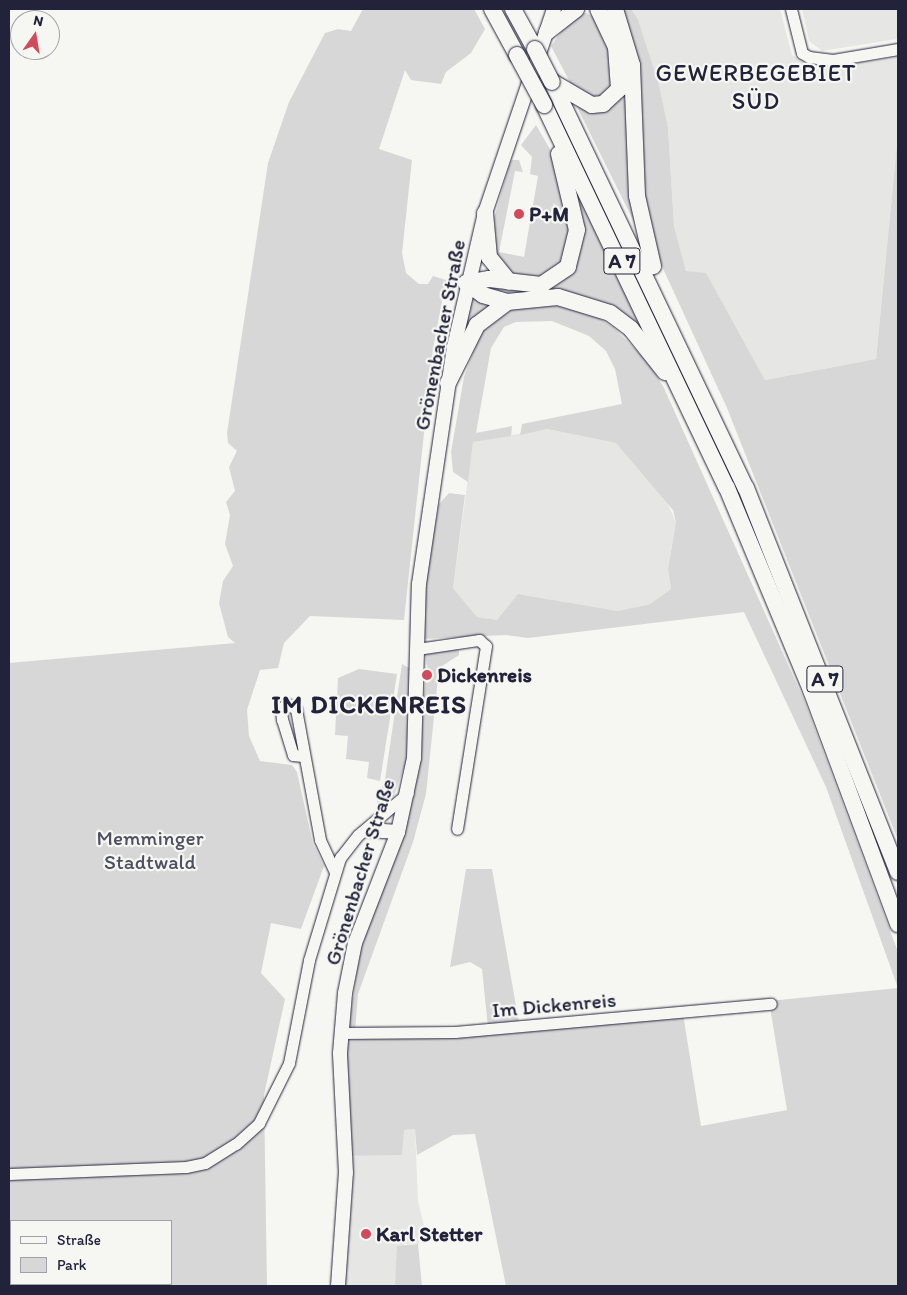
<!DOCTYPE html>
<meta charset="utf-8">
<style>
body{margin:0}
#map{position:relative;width:907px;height:1295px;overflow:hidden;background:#f6f6f2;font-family:Itim,sans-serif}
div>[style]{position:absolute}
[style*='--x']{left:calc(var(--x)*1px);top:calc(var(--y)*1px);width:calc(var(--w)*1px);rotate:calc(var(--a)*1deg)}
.built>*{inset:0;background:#e6e6e4}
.green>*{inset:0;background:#d7d7d7}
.roads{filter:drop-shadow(0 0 1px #22223b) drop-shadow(0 0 1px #22223b)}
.minor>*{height:11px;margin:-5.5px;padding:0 5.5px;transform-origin:5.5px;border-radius:5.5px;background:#f6f6f2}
.major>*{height:14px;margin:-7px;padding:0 7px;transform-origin:7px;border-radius:7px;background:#f6f6f2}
.highway>*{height:16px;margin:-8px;padding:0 8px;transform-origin:8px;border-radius:8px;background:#f6f6f2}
.bridges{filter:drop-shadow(0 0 1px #22223b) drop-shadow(0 0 1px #22223b)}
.highway-bridge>*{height:16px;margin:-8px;padding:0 8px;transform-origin:8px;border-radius:8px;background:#f6f6f2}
.dots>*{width:14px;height:14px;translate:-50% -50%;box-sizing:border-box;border:2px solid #f6f6f2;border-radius:50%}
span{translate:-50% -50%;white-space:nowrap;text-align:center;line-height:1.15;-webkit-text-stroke:4.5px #f6f6f2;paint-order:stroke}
.shield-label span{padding:1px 4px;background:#f6f6f2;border:1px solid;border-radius:4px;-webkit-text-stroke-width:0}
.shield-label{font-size:20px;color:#22223b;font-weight:700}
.poi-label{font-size:21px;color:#22223b;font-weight:700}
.left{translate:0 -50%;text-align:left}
.street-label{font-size:21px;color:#22223b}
.park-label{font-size:21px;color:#4f4f62}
.quarter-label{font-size:24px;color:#22223b;letter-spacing:1px}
.district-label{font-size:26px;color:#22223b;font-weight:700;letter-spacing:1px}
.frame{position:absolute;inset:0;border:10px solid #22223b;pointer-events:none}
.legend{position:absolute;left:10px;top:1220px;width:162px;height:65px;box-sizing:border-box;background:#f6f6f2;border:1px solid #a1a1a9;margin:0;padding:6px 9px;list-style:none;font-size:15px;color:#22223b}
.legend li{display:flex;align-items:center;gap:10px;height:25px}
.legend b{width:25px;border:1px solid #a1a1a9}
.north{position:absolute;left:10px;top:10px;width:50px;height:50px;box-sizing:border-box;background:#f6f6f2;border:1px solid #a1a1a9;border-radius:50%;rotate:13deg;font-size:14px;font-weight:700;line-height:20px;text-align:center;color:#22223b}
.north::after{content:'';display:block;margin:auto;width:18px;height:22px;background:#d1495b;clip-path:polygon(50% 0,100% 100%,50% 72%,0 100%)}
</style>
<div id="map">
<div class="built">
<i style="clip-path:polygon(631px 9px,780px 9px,792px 55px,816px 69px,898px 57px,898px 134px,876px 359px,765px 380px,706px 274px,686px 271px,674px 226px,668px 127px,659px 85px)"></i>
<i style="clip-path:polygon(802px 9px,898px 9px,898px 39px,822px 51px,809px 41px)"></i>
<i style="clip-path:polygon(547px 429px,616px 443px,665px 498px,676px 522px,668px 569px,671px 589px,650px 604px,618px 611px,519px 594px,497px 620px,477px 617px,453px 588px,473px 442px)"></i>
<i style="clip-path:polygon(415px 1129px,418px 1201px,426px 1234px,418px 1244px,404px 1244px,395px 1286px,343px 1286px,351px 1156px,402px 1155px,403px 1130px)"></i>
</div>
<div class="green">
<i style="clip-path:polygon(evenodd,363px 9px,474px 9px,485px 29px,471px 53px,446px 72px,441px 84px,411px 80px,405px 70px,379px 149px,412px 160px,402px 253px,406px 273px,419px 284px,428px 284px,433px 276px,446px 280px,433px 349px,404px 620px,310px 616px,284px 643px,278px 668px,260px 670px,247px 710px,249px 736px,260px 761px,292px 765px,297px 772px,313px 844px,324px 866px,301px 929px,271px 923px,261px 973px,285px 999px,264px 1095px,267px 1286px,9px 1286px,9px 663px,235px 643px,228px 637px,219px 603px,223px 581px,233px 566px,225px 544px,230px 515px,226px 502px,235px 491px,229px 467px,237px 451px,228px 443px,227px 433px,268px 163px,289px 102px,325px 33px,338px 29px,351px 31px,363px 9px,11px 1221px,171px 1221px,171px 1284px,11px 1284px,11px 1221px)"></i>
<i style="clip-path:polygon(604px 9px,610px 9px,625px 54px,638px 230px,576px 105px,617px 101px)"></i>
<i style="clip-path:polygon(622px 9px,631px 9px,638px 20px,659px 85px,668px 127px,674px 226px,686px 271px,706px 273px,765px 380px,876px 359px,898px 134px,898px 840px,727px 408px,655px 251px,645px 218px,640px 70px)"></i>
<i style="clip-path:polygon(586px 13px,594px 17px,608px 40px,614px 88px,595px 101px,574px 90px,551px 46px,573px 15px)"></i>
<i style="clip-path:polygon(536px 125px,554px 156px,569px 206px,569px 256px,545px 279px,519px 279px,499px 265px,491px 229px,509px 166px,512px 160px,519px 160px,523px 172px,515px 171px,499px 252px,524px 257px,538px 176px,530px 174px,532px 157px,521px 145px)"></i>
<i style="clip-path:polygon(578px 191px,648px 336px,617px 313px,498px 295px,479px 283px,526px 291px,573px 270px,583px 230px)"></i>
<i style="clip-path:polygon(471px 295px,494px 304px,464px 335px)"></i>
<i style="clip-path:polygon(557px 305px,595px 315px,614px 328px,649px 363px,664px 388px,804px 700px,898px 952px,898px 1286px,506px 1286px,475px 1134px,453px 1135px,417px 1155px,415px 1129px,404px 1130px,402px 1155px,351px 1156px,346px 1037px,683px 1014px,701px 1126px,787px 1110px,769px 1001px,898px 988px,826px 787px,744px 612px,528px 638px,506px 635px,423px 639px,426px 573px,439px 504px,449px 493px,465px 495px,453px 588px,477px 617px,497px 620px,518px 594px,618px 611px,650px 604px,671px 589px,668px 569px,676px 522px,673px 510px,616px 443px,547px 429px,520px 435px,522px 424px,622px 404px,615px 369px,606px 351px,589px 336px,552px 321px,516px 322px,504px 327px,491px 348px,476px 433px,512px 426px,511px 436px,473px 442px,468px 482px,453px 472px,451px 452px,464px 377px,480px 334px,494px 318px,520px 307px)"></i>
<i style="clip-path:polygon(459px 646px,459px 655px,439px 668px,426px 794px,413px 842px,358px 994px,355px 1031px,348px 1029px,360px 951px,413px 798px,425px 683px,430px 682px,425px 654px)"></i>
<i style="clip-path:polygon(402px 664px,411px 669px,408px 757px,393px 798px,380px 815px,377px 802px,385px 779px)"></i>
<i style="clip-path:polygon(359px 669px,397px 674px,380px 781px,367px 778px,369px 762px,346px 759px,348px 736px,335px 735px,338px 678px)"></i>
<i style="clip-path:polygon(466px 869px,492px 869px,519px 1023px,488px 1027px,482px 969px,470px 962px,450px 967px)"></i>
<i style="clip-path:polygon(418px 1244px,422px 1286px,395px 1286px,397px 1246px)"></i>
</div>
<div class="roads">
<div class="minor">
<i style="--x:791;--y:9;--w:45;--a:76"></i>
<i style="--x:802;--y:53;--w:8;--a:30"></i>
<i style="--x:809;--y:57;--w:24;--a:7"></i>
<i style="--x:833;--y:60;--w:66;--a:-9.6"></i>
<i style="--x:417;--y:649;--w:63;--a:-8.3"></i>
<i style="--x:479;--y:640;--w:9;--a:41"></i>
<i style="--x:486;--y:646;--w:185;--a:99"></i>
<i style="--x:302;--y:756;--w:9;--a:-174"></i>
<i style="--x:293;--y:755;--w:37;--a:-107"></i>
<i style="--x:282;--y:720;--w:12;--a:-95"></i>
<i style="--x:281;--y:708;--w:7;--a:-34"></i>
<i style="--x:287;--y:704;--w:10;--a:29"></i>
<i style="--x:296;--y:709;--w:133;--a:79.6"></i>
<i style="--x:320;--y:840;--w:35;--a:65"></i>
<i style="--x:341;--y:1033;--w:114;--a:-0.5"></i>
<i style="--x:455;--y:1032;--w:317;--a:-5.1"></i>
<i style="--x:9;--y:1174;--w:177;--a:-2.3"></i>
<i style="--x:186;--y:1167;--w:19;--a:-12"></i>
<i style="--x:205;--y:1163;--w:36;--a:-32"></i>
<i style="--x:236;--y:1144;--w:31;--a:-42"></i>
<i style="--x:259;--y:1123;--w:67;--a:-63.4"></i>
<i style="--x:289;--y:1063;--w:105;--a:-79"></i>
<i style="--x:309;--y:960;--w:107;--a:-73.1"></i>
<i style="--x:340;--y:858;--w:29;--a:-52"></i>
<i style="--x:358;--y:835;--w:65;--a:-40"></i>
</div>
<div class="major">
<i style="--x:369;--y:830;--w:29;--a:4"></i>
<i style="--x:338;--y:1286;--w:113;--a:-86"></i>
<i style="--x:346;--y:1173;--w:120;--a:-92.9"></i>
<i style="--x:340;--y:1053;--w:60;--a:-85.2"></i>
<i style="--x:345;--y:993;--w:51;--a:-78.7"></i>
<i style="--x:355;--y:943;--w:119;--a:-68.8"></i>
<i style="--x:398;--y:832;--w:76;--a:-77.8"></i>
<i style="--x:414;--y:758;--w:174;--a:-88.4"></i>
<i style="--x:419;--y:584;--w:240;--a:-81.6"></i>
<i style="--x:454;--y:347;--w:138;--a:-77"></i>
<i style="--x:485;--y:213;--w:215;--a:-71.3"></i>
</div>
<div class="highway">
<i style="--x:492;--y:9;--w:52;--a:61.5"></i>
<i style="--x:513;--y:9;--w:46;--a:61.2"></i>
<i style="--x:615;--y:9;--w:59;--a:73.1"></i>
<i style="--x:632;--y:65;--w:131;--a:87.8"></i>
<i style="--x:637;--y:196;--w:72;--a:77.1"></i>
<i style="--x:547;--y:32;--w:37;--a:-38"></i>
<i style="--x:552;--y:82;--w:450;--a:64.5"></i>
<i style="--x:746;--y:488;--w:413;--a:68.4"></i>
<i style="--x:554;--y:83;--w:44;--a:30.1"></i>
<i style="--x:592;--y:105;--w:11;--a:-5"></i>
<i style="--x:603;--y:104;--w:22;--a:-43"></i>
<i style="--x:619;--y:89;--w:42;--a:-94.1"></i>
<i style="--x:616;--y:47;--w:42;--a:-115.3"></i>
<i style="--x:544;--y:105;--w:424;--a:64.5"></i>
<i style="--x:727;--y:488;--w:219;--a:67.4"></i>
<i style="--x:811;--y:690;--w:250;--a:69.6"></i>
<i style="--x:559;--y:154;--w:78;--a:76.7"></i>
<i style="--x:577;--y:230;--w:38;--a:104"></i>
<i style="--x:568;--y:267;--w:32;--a:146"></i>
<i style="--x:541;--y:285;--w:52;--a:-173.4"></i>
<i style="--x:489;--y:279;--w:23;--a:170"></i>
<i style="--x:466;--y:283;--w:21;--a:35"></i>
<i style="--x:483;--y:295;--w:25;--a:16"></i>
<i style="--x:507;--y:302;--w:51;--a:-5.6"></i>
<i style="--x:558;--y:297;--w:54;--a:17.1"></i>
<i style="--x:610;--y:313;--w:26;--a:37"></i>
<i style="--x:631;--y:329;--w:55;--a:51.7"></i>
<i style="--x:485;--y:213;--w:44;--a:84.8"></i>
<i style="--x:489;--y:257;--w:32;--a:51"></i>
<i style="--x:448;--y:383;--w:65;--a:-63.4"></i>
<i style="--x:477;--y:325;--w:38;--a:-37"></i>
</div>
</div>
<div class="bridges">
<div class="highway-bridge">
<i style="--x:535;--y:49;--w:37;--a:63"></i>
<i style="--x:517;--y:55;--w:57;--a:61.6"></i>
</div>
</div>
<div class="dots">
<i style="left:519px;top:214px;background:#d1495b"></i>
<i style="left:427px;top:675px;background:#d1495b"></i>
<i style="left:366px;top:1234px;background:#d1495b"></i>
</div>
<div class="shield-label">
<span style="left:622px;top:261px">A 7</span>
<span style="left:825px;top:679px">A 7</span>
</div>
<div class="poi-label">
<span class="left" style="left:529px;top:214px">P+M</span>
<span class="left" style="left:437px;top:675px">Dickenreis</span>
<span class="left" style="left:376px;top:1234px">Karl Stetter</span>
</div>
<div class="street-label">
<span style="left:440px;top:335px;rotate:-79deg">Grönenbacher Straße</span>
<span style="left:360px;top:872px;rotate:-73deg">Grönenbacher Straße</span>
<span style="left:554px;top:1005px;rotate:-5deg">Im Dickenreis</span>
</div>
<div class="park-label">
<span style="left:150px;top:850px">Memminger<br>Stadtwald</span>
</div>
<div class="quarter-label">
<span style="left:756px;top:87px">GEWERBEGEBIET<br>SÜD</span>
</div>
<div class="district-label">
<span style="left:369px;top:705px">IM DICKENREIS</span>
</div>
<div class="frame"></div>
<ul class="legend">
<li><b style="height:6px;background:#f6f6f2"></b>Straße</li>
<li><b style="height:14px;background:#d7d7d7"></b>Park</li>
</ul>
<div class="north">N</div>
</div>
